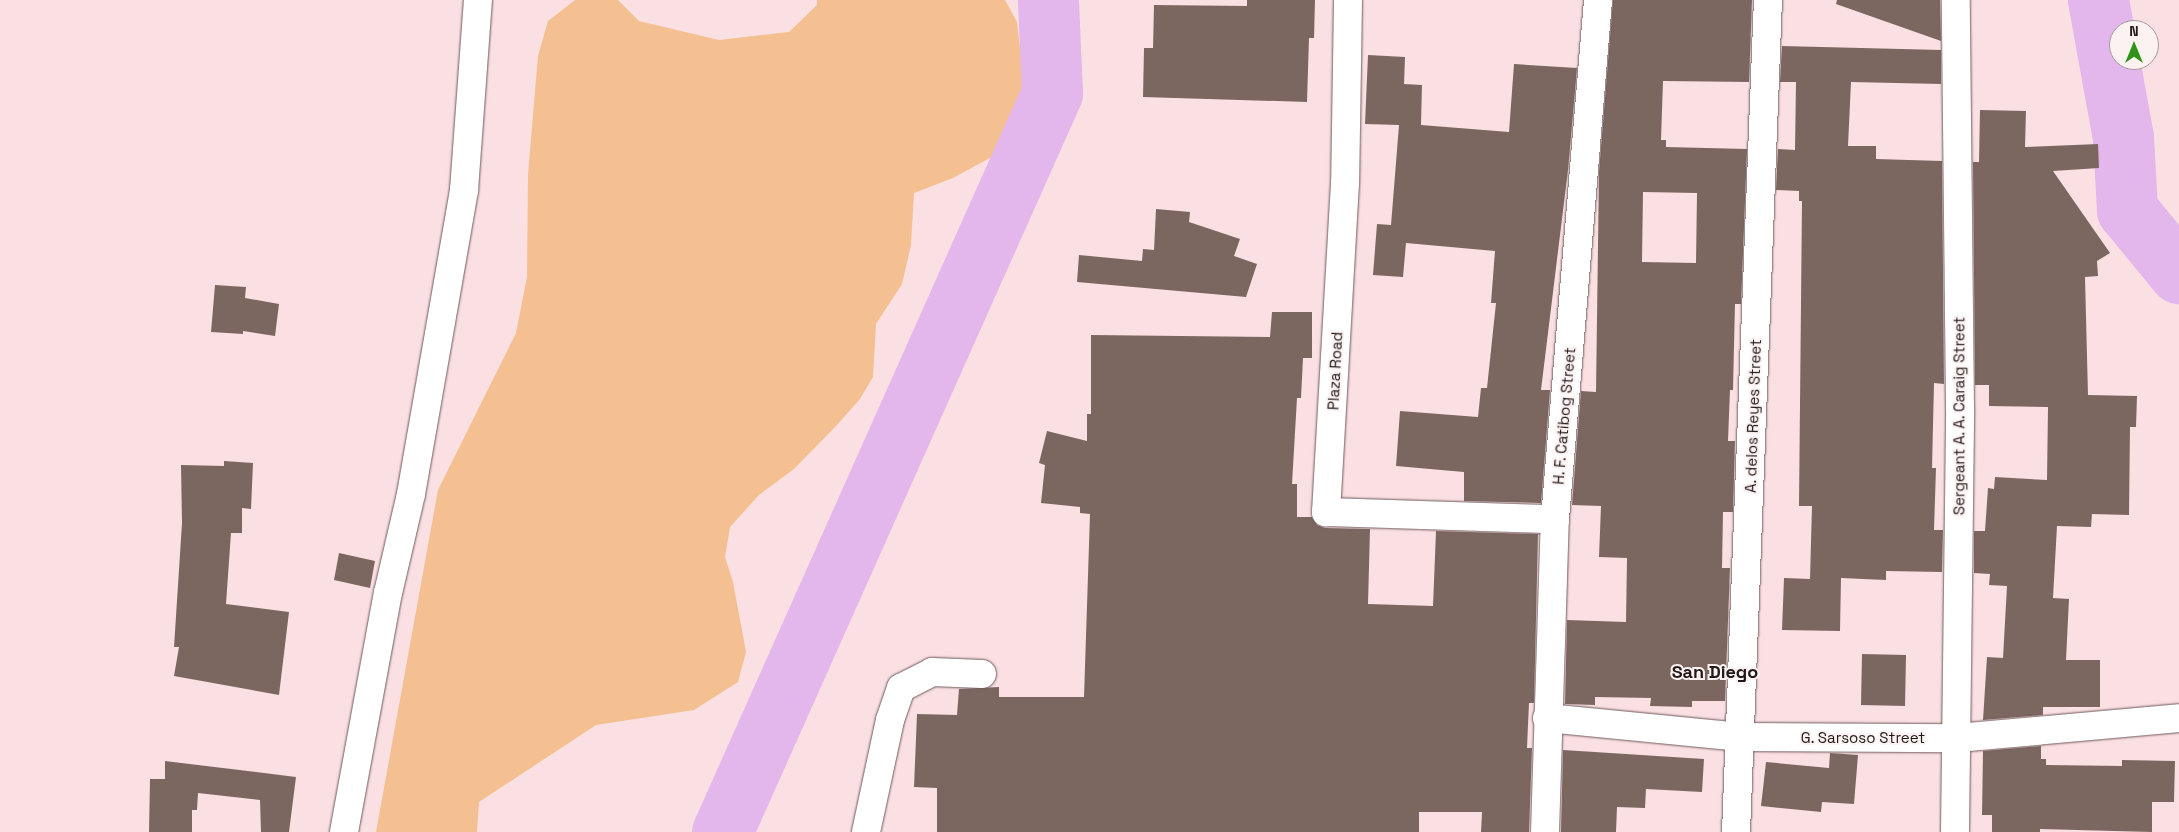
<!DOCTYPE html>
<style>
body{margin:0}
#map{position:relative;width:2179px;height:832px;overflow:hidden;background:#fae0e2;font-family:"Space Grotesk",sans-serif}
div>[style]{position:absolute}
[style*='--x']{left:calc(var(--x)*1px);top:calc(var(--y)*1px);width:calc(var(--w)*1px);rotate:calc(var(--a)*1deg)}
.green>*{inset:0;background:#f4c091}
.river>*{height:61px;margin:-30.5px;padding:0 30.5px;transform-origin:30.5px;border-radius:30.5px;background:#e3b6ec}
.building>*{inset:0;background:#7b6760}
.roads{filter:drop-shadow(0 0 1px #6f595b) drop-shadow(0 0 1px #6f595b)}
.minor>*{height:28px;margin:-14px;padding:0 14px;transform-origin:14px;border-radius:14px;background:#fff}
span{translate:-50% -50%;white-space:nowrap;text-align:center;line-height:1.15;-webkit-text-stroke:4px #fcf2f2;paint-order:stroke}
.street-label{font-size:15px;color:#211819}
.quarter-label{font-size:18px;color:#211819;font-weight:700}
.north{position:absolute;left:2109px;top:20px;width:50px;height:50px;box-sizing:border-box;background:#fcf2f2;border:1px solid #a49b9b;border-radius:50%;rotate:0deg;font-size:14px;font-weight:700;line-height:20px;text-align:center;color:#211819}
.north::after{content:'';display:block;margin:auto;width:18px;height:22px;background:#2e9317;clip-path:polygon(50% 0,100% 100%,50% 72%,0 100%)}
</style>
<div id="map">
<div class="green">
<i style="clip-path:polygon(575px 0,618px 0,639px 21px,719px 40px,789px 32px,817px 5px,817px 0,1005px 0,1017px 22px,1025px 88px,1020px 116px,999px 153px,953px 178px,914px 193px,911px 245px,902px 284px,876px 324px,873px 377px,860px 399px,836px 426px,794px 469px,759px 495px,730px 527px,725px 557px,733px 582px,746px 652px,738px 682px,694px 710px,596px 725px,479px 802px,477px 832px,376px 832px,438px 490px,516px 333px,527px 277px,528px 174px,538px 56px,548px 21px)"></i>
</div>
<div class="river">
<i style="--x:2098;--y:0;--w:139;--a:79.7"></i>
<i style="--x:2123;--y:137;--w:73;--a:86.9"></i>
<i style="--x:2127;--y:210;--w:82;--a:50.5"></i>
<i style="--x:722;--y:832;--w:809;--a:-65.94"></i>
<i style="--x:1052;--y:93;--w:93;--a:-92.5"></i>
</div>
<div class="building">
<i style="clip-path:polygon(1247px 0,1315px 0,1314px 38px,1309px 38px,1307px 102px,1143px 97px,1144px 48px,1153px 48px,1154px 5px,1247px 6px)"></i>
<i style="clip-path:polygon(evenodd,1613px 0,1752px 0,1749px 82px,1663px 81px,1661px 140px,1666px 140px,1666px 147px,1747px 149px,1741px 304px,1735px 304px,1733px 390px,1730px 390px,1728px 441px,1735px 441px,1733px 512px,1723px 512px,1722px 568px,1730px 568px,1725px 701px,1692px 701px,1692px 707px,1650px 706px,1651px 698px,1595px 697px,1595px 705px,1565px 704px,1567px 620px,1626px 622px,1627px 558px,1599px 557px,1601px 506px,1572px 505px,1581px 391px,1596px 392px,1599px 172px,1613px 0,1643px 192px,1697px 193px,1696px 263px,1642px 262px,1643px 192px)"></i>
<i style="clip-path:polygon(1837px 0,1940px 0,1941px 41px,1836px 4px)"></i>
<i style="clip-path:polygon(1782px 46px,1941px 50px,1941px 84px,1851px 82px,1848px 146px,1876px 146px,1876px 159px,1942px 161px,1944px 384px,1934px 383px,1932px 468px,1936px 468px,1934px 530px,1943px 530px,1942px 572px,1886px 571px,1886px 580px,1841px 578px,1840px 631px,1782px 630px,1784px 578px,1810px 579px,1812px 506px,1799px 506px,1802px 201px,1799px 201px,1799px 191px,1776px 190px,1778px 149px,1795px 150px,1796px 82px,1780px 82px)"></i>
<i style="clip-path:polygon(1368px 55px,1405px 57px,1404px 84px,1422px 85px,1421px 125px,1509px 132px,1514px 64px,1577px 68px,1568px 170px,1541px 390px,1550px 390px,1541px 503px,1464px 501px,1464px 472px,1396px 466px,1400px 411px,1478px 417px,1481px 388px,1487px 388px,1496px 303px,1491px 303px,1495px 251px,1406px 243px,1403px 277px,1373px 275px,1377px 224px,1391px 225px,1399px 125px,1365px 124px)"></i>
<i style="clip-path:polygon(1980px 110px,2026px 111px,2025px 147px,2098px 144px,2099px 168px,2053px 171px,2110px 253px,2097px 261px,2098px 276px,2085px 277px,2088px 395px,2137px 396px,2136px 427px,2130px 427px,2129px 515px,2092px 514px,2091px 527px,2057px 526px,2053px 598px,2069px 599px,2066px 660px,2100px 660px,2100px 707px,2043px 707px,2043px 715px,1983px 720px,1987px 657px,2003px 658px,2007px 586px,1989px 585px,1990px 574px,1974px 573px,1974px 531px,1985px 531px,1988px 488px,1994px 489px,1995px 477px,2047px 480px,2048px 407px,1989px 406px,1989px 385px,1975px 385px,1973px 162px,1979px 162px)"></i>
<i style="clip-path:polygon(1156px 209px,1190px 212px,1189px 222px,1240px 239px,1234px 256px,1257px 264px,1246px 297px,1077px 282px,1079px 255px,1142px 261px,1143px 249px,1154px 250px)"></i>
<i style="clip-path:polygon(215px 285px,246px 287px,245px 298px,279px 304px,275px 336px,243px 331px,243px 334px,211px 332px)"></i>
<i style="clip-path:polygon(1272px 312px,1312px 312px,1312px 358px,1303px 358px,1301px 398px,1297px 398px,1292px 484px,1297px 484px,1297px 517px,1312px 517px,1317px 525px,1325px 528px,1370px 529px,1368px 604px,1433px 606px,1436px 531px,1538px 534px,1534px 703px,1529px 703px,1527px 748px,1532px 748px,1529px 832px,1481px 832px,1482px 812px,1419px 812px,1419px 832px,937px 832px,937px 788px,914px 787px,917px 714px,957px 715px,959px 689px,999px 687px,999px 697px,1084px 697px,1090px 514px,1080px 513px,1080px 507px,1041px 503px,1045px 465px,1039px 463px,1047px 431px,1087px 441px,1087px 414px,1091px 414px,1091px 335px,1270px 337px)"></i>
<i style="clip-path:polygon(224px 461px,253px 463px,251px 509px,242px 508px,242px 533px,231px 533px,226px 604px,289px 612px,279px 695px,174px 676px,179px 647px,174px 647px,182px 523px,181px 465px,224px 466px)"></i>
<i style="clip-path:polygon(339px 553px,375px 561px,370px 588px,334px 580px)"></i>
<i style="clip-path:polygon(1862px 654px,1906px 655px,1905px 706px,1861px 705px)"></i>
<i style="clip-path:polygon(2041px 746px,2041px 759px,2046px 759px,2046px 765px,2122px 766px,2122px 760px,2175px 761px,2174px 802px,2152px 802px,2152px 832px,2040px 829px,2040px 832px,1992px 832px,1992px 815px,1982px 815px,1983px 751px)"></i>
<i style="clip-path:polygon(1563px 750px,1704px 759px,1702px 792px,1646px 789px,1645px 808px,1617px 807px,1616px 832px,1561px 832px)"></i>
<i style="clip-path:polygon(1830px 753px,1858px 755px,1854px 804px,1822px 802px,1821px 812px,1761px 806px,1766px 762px,1829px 768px)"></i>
<i style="clip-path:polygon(165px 761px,296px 777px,289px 832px,261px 832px,260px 800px,198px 793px,197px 810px,192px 810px,192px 832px,149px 832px,150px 779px,165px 779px)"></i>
</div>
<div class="roads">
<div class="minor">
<i style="--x:1348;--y:0;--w:183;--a:90.9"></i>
<i style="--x:1345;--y:183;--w:330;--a:93.3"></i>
<i style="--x:1326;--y:512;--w:229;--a:1.8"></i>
<i style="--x:1547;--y:718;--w:195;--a:5.6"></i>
<i style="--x:1741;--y:737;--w:216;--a:0.3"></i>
<i style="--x:1957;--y:738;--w:223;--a:-5.1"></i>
<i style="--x:344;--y:832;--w:243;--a:-79.6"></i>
<i style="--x:388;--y:593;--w:102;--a:-76.9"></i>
<i style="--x:411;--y:494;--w:309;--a:-80.1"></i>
<i style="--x:464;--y:190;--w:191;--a:-85.8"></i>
<i style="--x:866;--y:832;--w:115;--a:-77.9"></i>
<i style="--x:890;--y:720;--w:34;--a:-71"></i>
<i style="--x:901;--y:688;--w:35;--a:-27"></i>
<i style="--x:932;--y:672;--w:50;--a:2.3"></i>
<i style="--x:1545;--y:832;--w:313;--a:-88.2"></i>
<i style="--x:1555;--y:519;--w:521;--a:-85.26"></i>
<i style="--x:1736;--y:832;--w:833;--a:-87.8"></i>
<i style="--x:1955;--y:832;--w:424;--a:-89.3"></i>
<i style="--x:1960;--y:408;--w:408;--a:-90.6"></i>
</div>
</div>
<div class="street-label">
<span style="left:1335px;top:371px;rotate:-87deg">Plaza Road</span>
<span style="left:1564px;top:416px;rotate:-85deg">H. F. Catibog Street</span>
<span style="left:1753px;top:416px;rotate:-88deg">A. delos Reyes Street</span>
<span style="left:1959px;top:416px;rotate:-90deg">Sergeant A. A. Caraig Street</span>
<span style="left:1863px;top:738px">G. Sarsoso Street</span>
</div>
<div class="quarter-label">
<span style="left:1715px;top:672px">San Diego</span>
</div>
<div class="north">N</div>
</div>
